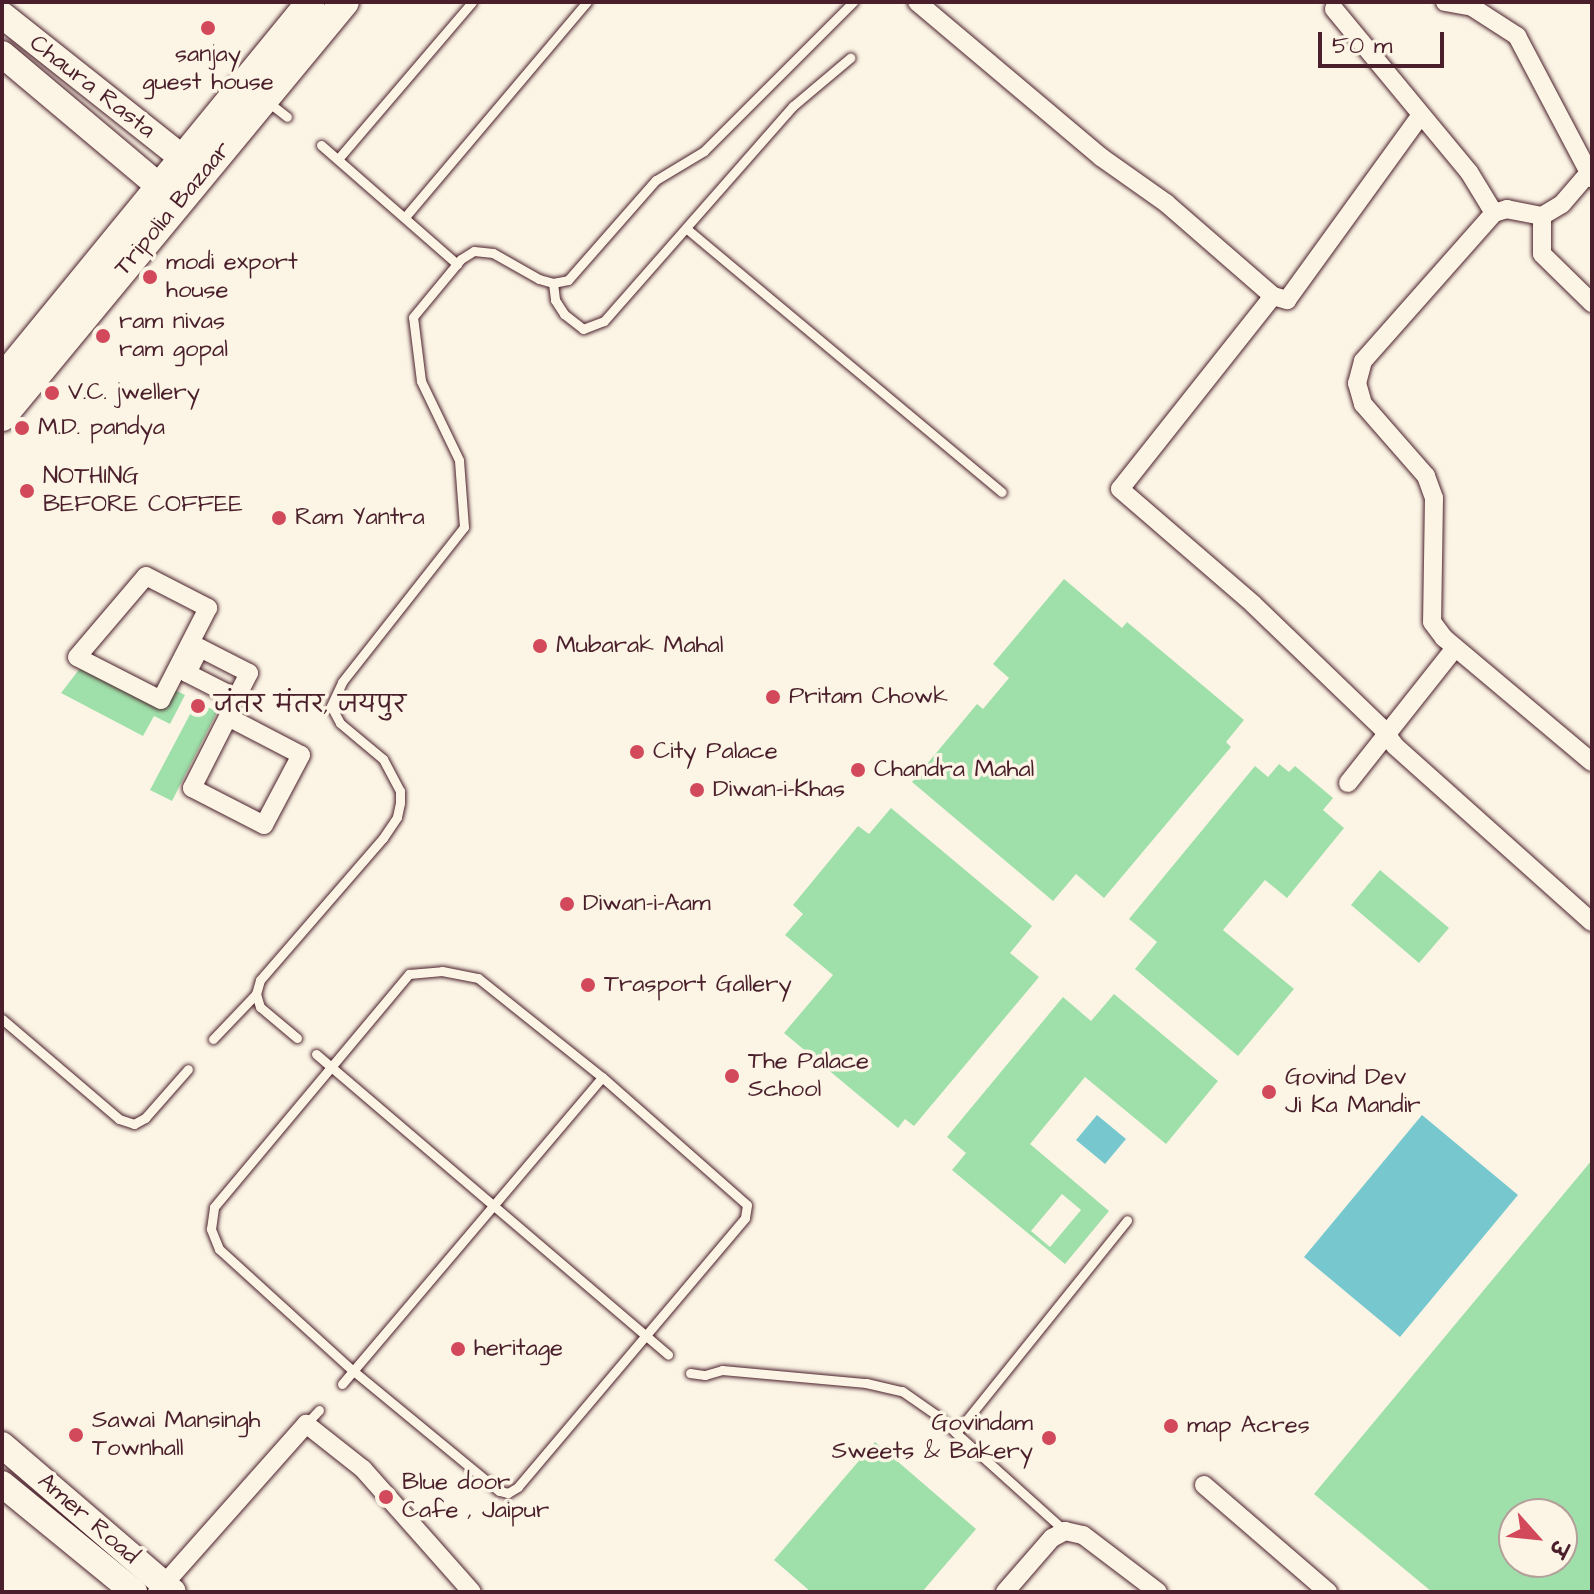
<!DOCTYPE html>
<meta charset="utf-8">
<style>
body{margin:0}
#map{position:relative;width:1594px;height:1594px;overflow:hidden;background:#fcf5e5;font-family:"Architects Daughter","Playpen Sans Deva",sans-serif}
div>[style]{position:absolute}
[style*='--x']{left:calc(var(--x)*1px);top:calc(var(--y)*1px);width:calc(var(--w)*1px);rotate:calc(var(--a)*1deg)}
.green>*{inset:0;background:#9fe0aa}
.water>*{inset:0;background:#77c8ce}
.roads{filter:drop-shadow(0 0 2px #4a1f2b) drop-shadow(0 0 2px #4a1f2b)}
.lane>*{height:9px;margin:-4.5px;padding:0 4.5px;transform-origin:4.5px;border-radius:4.5px;background:#fcf5e5}
.street>*{height:18px;margin:-9px;padding:0 9px;transform-origin:9px;border-radius:9px;background:#fcf5e5}
.secondary>*{height:26px;margin:-13px;padding:0 13px;transform-origin:13px;border-radius:13px;background:#fcf5e5}
.primary>*{height:28px;margin:-14px;padding:0 14px;transform-origin:14px;border-radius:14px;background:#fcf5e5}
.dots>*{width:22px;height:22px;translate:-50% -50%;box-sizing:border-box;border:4px solid #fcf5e5;border-radius:50%}
span{translate:-50% -50%;white-space:nowrap;text-align:center;line-height:1.15;-webkit-text-stroke:7px #fcf5e5;paint-order:stroke}
.poi-label{font-size:24px;color:#4a1f2b}
.left{translate:0 -50%;text-align:left}
.right{translate:-100% -50%;text-align:right}
.street-label{font-size:24px;color:#4a1f2b}
.frame{position:absolute;inset:0;border:4px solid #4a1f2b;pointer-events:none}
.north{position:absolute;left:1498px;top:1498px;width:80px;height:80px;box-sizing:border-box;background:#fcf5e5;border:2px solid #b59f9b;border-radius:50%;rotate:117deg;font-size:22px;font-weight:700;line-height:32px;text-align:center;color:#4a1f2b}
.north::after{content:'';display:block;margin:auto;width:28px;height:36px;background:#d1495b;clip-path:polygon(50% 0,100% 100%,50% 72%,0 100%)}
.scale{position:absolute;left:1318px;top:32px;width:126px;height:36px;box-sizing:border-box;border:4px solid #4a1f2b;border-top:0;padding-left:10px;font-size:24px;line-height:28px;white-space:nowrap;color:#4a1f2b;-webkit-text-stroke:6px #fcf5e5;paint-order:stroke}
</style>
<div id="map">
<div class="green">
<i style="clip-path:polygon(1064px 579px,1122px 628px,1127px 622px,1244px 720px,1226px 742px,1231px 747px,1104px 898px,1076px 874px,1053px 901px,912px 782px,977px 704px,983px 709px,1009px 678px,993px 664px)"></i>
<i style="clip-path:polygon(81px 667px,155px 704px,165px 685px,185px 695px,170px 724px,154px 716px,143px 736px,61px 693px)"></i>
<i style="clip-path:polygon(197px 701px,217px 712px,172px 801px,150px 790px)"></i>
<i style="clip-path:polygon(1279px 764px,1289px 772px,1295px 766px,1333px 798px,1323px 810px,1344px 828px,1287px 898px,1265px 880px,1223px 930px,1294px 989px,1238px 1056px,1135px 969px,1157px 942px,1129px 919px,1255px 766px,1268px 777px)"></i>
<i style="clip-path:polygon(891px 808px,1032px 926px,1010px 953px,1039px 977px,914px 1126px,905px 1119px,898px 1128px,784px 1033px,833px 975px,785px 935px,803px 914px,793px 905px,858px 826px,869px 834px)"></i>
<i style="clip-path:polygon(1380px 870px,1449px 928px,1419px 963px,1351px 905px)"></i>
<i style="clip-path:polygon(evenodd,1114px 994px,1218px 1081px,1166px 1144px,1085px 1077px,1030px 1144px,1109px 1211px,1065px 1264px,952px 1170px,966px 1153px,947px 1137px,1063px 997px,1091px 1021px,1114px 994px,1062px 1194px,1081px 1210px,1050px 1247px,1031px 1231px,1062px 1194px)"></i>
<i style="clip-path:polygon(evenodd,1592px 1160px,1592px 1592px,1432px 1592px,1314px 1494px,1592px 1160px,1514px 1514px,1562px 1514px,1562px 1562px,1514px 1562px,1514px 1514px)"></i>
<i style="clip-path:polygon(875px 1442px,976px 1529px,922px 1592px,811px 1592px,774px 1560px)"></i>
</div>
<div class="water">
<i style="clip-path:polygon(1097px 1115px,1126px 1139px,1105px 1164px,1076px 1140px)"></i>
<i style="clip-path:polygon(1422px 1115px,1518px 1195px,1400px 1337px,1304px 1257px)"></i>
</div>
<div class="roads">
<div class="lane">
<i style="--x:268;--y:102;--w:24;--a:38"></i>
<i style="--x:321;--y:145;--w:181;--a:41.2"></i>
<i style="--x:338;--y:159;--w:206;--a:-49.5"></i>
<i style="--x:405;--y:217;--w:282;--a:-49.8"></i>
<i style="--x:687;--y:229;--w:410;--a:39.9"></i>
<i style="--x:553;--y:283;--w:17;--a:83"></i>
<i style="--x:555;--y:300;--w:17;--a:57"></i>
<i style="--x:564;--y:314;--w:24;--a:38"></i>
<i style="--x:583;--y:329;--w:22;--a:-21"></i>
<i style="--x:604;--y:321;--w:286;--a:-48.7"></i>
<i style="--x:793;--y:106;--w:75;--a:-40.1"></i>
<i style="--x:442;--y:971;--w:37;--a:11"></i>
<i style="--x:478;--y:978;--w:159;--a:38.6"></i>
<i style="--x:602;--y:1077;--w:193;--a:41.4"></i>
<i style="--x:747;--y:1205;--w:13;--a:99"></i>
<i style="--x:745;--y:1218;--w:352;--a:130.2"></i>
<i style="--x:518;--y:1487;--w:12;--a:149"></i>
<i style="--x:508;--y:1493;--w:9;--a:-167"></i>
<i style="--x:499;--y:1491;--w:190;--a:-140.5"></i>
<i style="--x:352;--y:1370;--w:180;--a:-137.7"></i>
<i style="--x:219;--y:1249;--w:22;--a:-112"></i>
<i style="--x:211;--y:1229;--w:22;--a:-82"></i>
<i style="--x:214;--y:1207;--w:304;--a:-50.1"></i>
<i style="--x:409;--y:974;--w:33;--a:-5"></i>
<i style="--x:2;--y:1019;--w:154;--a:40.5"></i>
<i style="--x:119;--y:1119;--w:16;--a:18"></i>
<i style="--x:134;--y:1124;--w:13;--a:-29"></i>
<i style="--x:145;--y:1118;--w:65;--a:-48.7"></i>
<i style="--x:297;--y:1038;--w:48;--a:-140"></i>
<i style="--x:260;--y:1007;--w:14;--a:-107"></i>
<i style="--x:256;--y:994;--w:15;--a:-74"></i>
<i style="--x:260;--y:980;--w:188;--a:-49.1"></i>
<i style="--x:383;--y:838;--w:25;--a:-56"></i>
<i style="--x:397;--y:817;--w:14;--a:-78"></i>
<i style="--x:400;--y:803;--w:12;--a:-90"></i>
<i style="--x:400;--y:791;--w:36;--a:-118"></i>
<i style="--x:383;--y:759;--w:56;--a:-140.1"></i>
<i style="--x:340;--y:723;--w:19;--a:-118"></i>
<i style="--x:331;--y:706;--w:26;--a:-65"></i>
<i style="--x:342;--y:682;--w:197;--a:-51.8"></i>
<i style="--x:464;--y:527;--w:67;--a:-94.3"></i>
<i style="--x:459;--y:460;--w:88;--a:-115.7"></i>
<i style="--x:421;--y:381;--w:64;--a:-97.1"></i>
<i style="--x:413;--y:317;--w:75;--a:-50.4"></i>
<i style="--x:461;--y:259;--w:15;--a:-32"></i>
<i style="--x:474;--y:251;--w:19;--a:6"></i>
<i style="--x:493;--y:253;--w:53;--a:29.5"></i>
<i style="--x:539;--y:279;--w:15;--a:16"></i>
<i style="--x:553;--y:283;--w:15;--a:-11"></i>
<i style="--x:568;--y:280;--w:133;--a:-48.7"></i>
<i style="--x:656;--y:180;--w:56;--a:-31.1"></i>
<i style="--x:704;--y:151;--w:211;--a:-45"></i>
<i style="--x:213;--y:1039;--w:62;--a:-46.3"></i>
<i style="--x:316;--y:1054;--w:463;--a:40.5"></i>
<i style="--x:690;--y:1373;--w:15;--a:8"></i>
<i style="--x:705;--y:1375;--w:18;--a:-16"></i>
<i style="--x:722;--y:1370;--w:145;--a:5.2"></i>
<i style="--x:866;--y:1383;--w:37;--a:13"></i>
<i style="--x:902;--y:1391;--w:40;--a:34.9"></i>
<i style="--x:935;--y:1414;--w:175;--a:42"></i>
<i style="--x:342;--y:1384;--w:402;--a:-49.7"></i>
<i style="--x:306;--y:1424;--w:19;--a:-47"></i>
<i style="--x:956;--y:1433;--w:273;--a:-51.2"></i>
</div>
<div class="street">
<i style="--x:917;--y:2;--w:241;--a:40.1"></i>
<i style="--x:1101;--y:157;--w:80;--a:35.3"></i>
<i style="--x:1166;--y:203;--w:142;--a:41"></i>
<i style="--x:1273;--y:296;--w:15;--a:16"></i>
<i style="--x:1287;--y:300;--w:228;--a:-54.1"></i>
<i style="--x:1445;--y:2;--w:27;--a:10"></i>
<i style="--x:1472;--y:7;--w:54;--a:32.8"></i>
<i style="--x:1517;--y:36;--w:161;--a:62.2"></i>
<i style="--x:1334;--y:9;--w:212;--a:50.4"></i>
<i style="--x:1469;--y:172;--w:48;--a:58.6"></i>
<i style="--x:1592;--y:169;--w:46;--a:130.6"></i>
<i style="--x:1562;--y:204;--w:23;--a:149"></i>
<i style="--x:1542;--y:216;--w:36;--a:-169"></i>
<i style="--x:1507;--y:209;--w:14;--a:163"></i>
<i style="--x:1494;--y:213;--w:198;--a:131.5"></i>
<i style="--x:1363;--y:361;--w:23;--a:105"></i>
<i style="--x:1357;--y:383;--w:22;--a:74"></i>
<i style="--x:1363;--y:404;--w:96;--a:48.8"></i>
<i style="--x:1426;--y:476;--w:23;--a:70"></i>
<i style="--x:1434;--y:498;--w:124;--a:90.9"></i>
<i style="--x:1432;--y:622;--w:20;--a:53"></i>
<i style="--x:1444;--y:638;--w:193;--a:40"></i>
<i style="--x:1542;--y:216;--w:38;--a:90"></i>
<i style="--x:1542;--y:254;--w:70;--a:44.4"></i>
<i style="--x:1273;--y:296;--w:246;--a:128.4"></i>
<i style="--x:1120;--y:489;--w:176;--a:40.8"></i>
<i style="--x:1253;--y:604;--w:179;--a:43.9"></i>
<i style="--x:1382;--y:728;--w:22;--a:54"></i>
<i style="--x:1395;--y:746;--w:264;--a:41.8"></i>
<i style="--x:146;--y:576;--w:70;--a:27.3"></i>
<i style="--x:208;--y:608;--w:103;--a:117.1"></i>
<i style="--x:161;--y:700;--w:94;--a:-152.9"></i>
<i style="--x:77;--y:657;--w:106;--a:-49.6"></i>
<i style="--x:200;--y:648;--w:55;--a:27"></i>
<i style="--x:249;--y:673;--w:28;--a:117"></i>
<i style="--x:236;--y:698;--w:55;--a:-153"></i>
<i style="--x:187;--y:673;--w:28;--a:-63"></i>
<i style="--x:228;--y:717;--w:82;--a:27.5"></i>
<i style="--x:301;--y:755;--w:79;--a:117.9"></i>
<i style="--x:264;--y:825;--w:81;--a:-152.8"></i>
<i style="--x:192;--y:788;--w:80;--a:-63.1"></i>
<i style="--x:1348;--y:783;--w:172;--a:-51.6"></i>
<i style="--x:1204;--y:1485;--w:164;--a:40.8"></i>
<i style="--x:157;--y:1592;--w:225;--a:-48.4"></i>
<i style="--x:306;--y:1424;--w:73;--a:38.3"></i>
<i style="--x:363;--y:1469;--w:164;--a:48.5"></i>
<i style="--x:1005;--y:1592;--w:72;--a:-49"></i>
<i style="--x:1052;--y:1538;--w:15;--a:-28"></i>
<i style="--x:1065;--y:1531;--w:18;--a:13"></i>
<i style="--x:1083;--y:1535;--w:94;--a:37.2"></i>
</div>
<div class="secondary">
<i style="--x:2;--y:15;--w:253;--a:38.4"></i>
<i style="--x:2;--y:54;--w:225;--a:40.1"></i>
<i style="--x:2;--y:1445;--w:225;--a:40.7"></i>
<i style="--x:2;--y:1484;--w:171;--a:39.3"></i>
</div>
<div class="primary">
<i style="--x:2;--y:379;--w:487;--a:-50.7"></i>
<i style="--x:2;--y:417;--w:538;--a:-50.43"></i>
</div>
</div>
<div class="dots">
<i style="left:208px;top:28px;background:#d1495b"></i>
<i style="left:150px;top:277px;background:#d1495b"></i>
<i style="left:103px;top:336px;background:#d1495b"></i>
<i style="left:52px;top:393px;background:#d1495b"></i>
<i style="left:22px;top:428px;background:#d1495b"></i>
<i style="left:27px;top:491px;background:#d1495b"></i>
<i style="left:279px;top:518px;background:#d1495b"></i>
<i style="left:540px;top:646px;background:#d1495b"></i>
<i style="left:773px;top:697px;background:#d1495b"></i>
<i style="left:198px;top:706px;background:#d1495b"></i>
<i style="left:637px;top:752px;background:#d1495b"></i>
<i style="left:858px;top:770px;background:#d1495b"></i>
<i style="left:697px;top:790px;background:#d1495b"></i>
<i style="left:567px;top:904px;background:#d1495b"></i>
<i style="left:588px;top:985px;background:#d1495b"></i>
<i style="left:732px;top:1076px;background:#d1495b"></i>
<i style="left:1269px;top:1092px;background:#d1495b"></i>
<i style="left:458px;top:1349px;background:#d1495b"></i>
<i style="left:1171px;top:1426px;background:#d1495b"></i>
<i style="left:76px;top:1435px;background:#d1495b"></i>
<i style="left:1049px;top:1438px;background:#d1495b"></i>
<i style="left:386px;top:1497px;background:#d1495b"></i>
</div>
<div class="poi-label">
<span style="left:208px;top:69px">sanjay<br>guest house</span>
<span class="left" style="left:166px;top:277px">modi export<br>house</span>
<span class="left" style="left:119px;top:336px">ram nivas<br>ram gopal</span>
<span class="left" style="left:68px;top:393px">V.C. jwellery</span>
<span class="left" style="left:38px;top:428px">M.D. pandya</span>
<span class="left" style="left:43px;top:491px">NOTHING<br>BEFORE COFFEE</span>
<span class="left" style="left:295px;top:518px">Ram Yantra</span>
<span class="left" style="left:556px;top:646px">Mubarak Mahal</span>
<span class="left" style="left:789px;top:697px">Pritam Chowk</span>
<span class="left" style="left:214px;top:706px">जंतर मंतर, जयपुर</span>
<span class="left" style="left:653px;top:752px">City Palace</span>
<span class="left" style="left:874px;top:770px">Chandra Mahal</span>
<span class="left" style="left:713px;top:790px">Diwan-i-Khas</span>
<span class="left" style="left:583px;top:904px">Diwan-i-Aam</span>
<span class="left" style="left:604px;top:985px">Trasport Gallery</span>
<span class="left" style="left:748px;top:1076px">The Palace<br>School</span>
<span class="left" style="left:1285px;top:1092px">Govind Dev<br>Ji Ka Mandir</span>
<span class="left" style="left:474px;top:1349px">heritage</span>
<span class="left" style="left:92px;top:1435px">Sawai Mansingh<br>Townhall</span>
<span class="right" style="left:1033px;top:1438px">Govindam<br>Sweets &amp; Bakery</span>
<span class="left" style="left:1187px;top:1426px">map Acres</span>
<span class="left" style="left:402px;top:1497px">Blue door<br>Cafe , Jaipur</span>
</div>
<div class="street-label">
<span style="left:92px;top:87px;rotate:38deg">Chaura Rasta</span>
<span style="left:173px;top:209px;rotate:-50deg">Tripolia Bazaar</span>
<span style="left:88px;top:1519px;rotate:41deg">Amer Road</span>
</div>
<div class="frame"></div>
<div class="north">उ</div>
<div class="scale">50 m</div>
</div>
